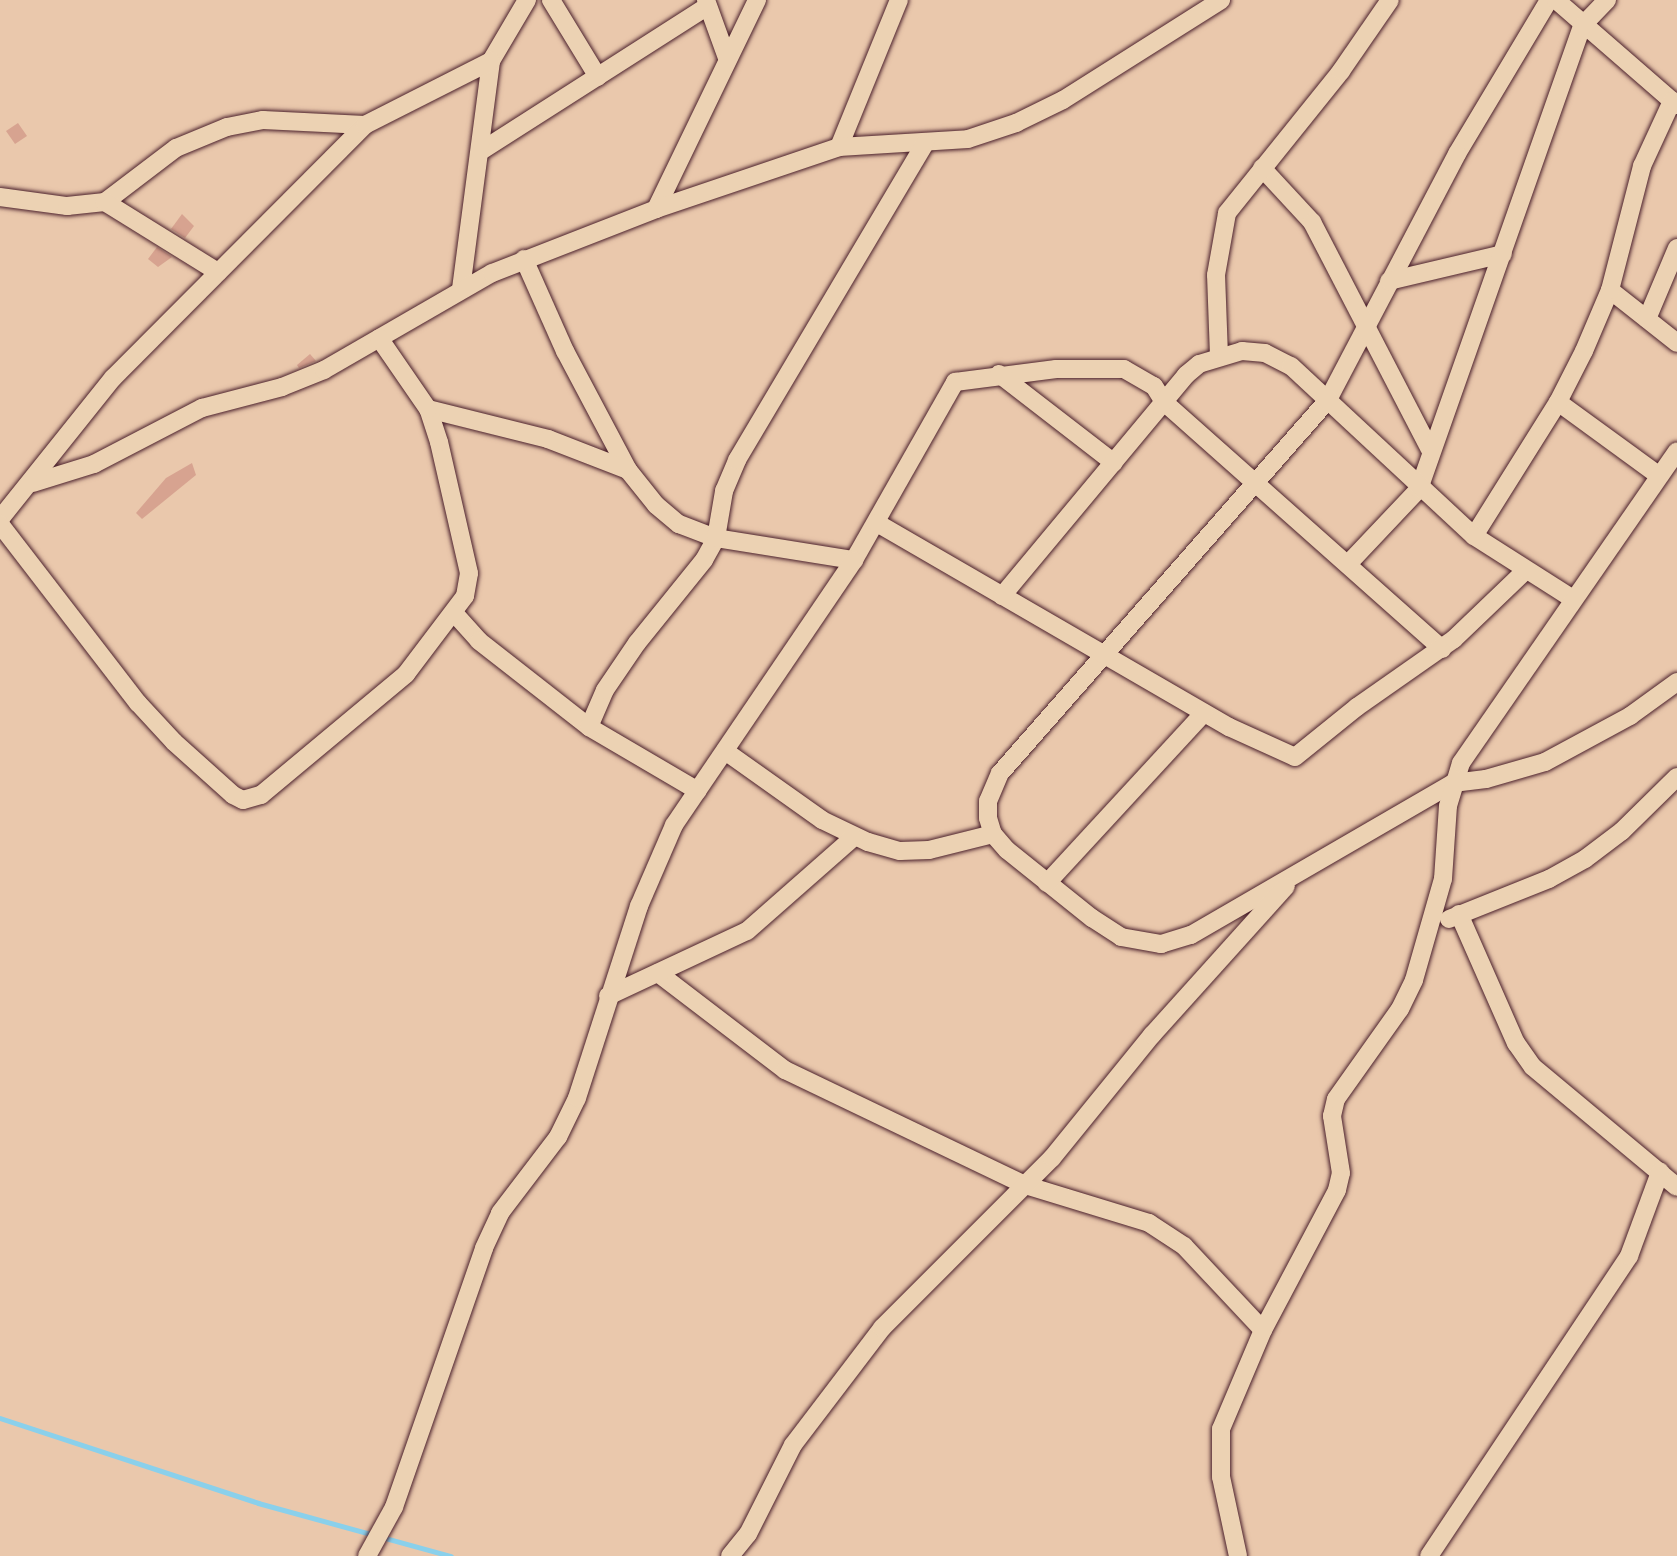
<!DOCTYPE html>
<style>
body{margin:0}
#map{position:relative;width:1677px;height:1556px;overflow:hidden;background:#eac8ac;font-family:Sriracha,sans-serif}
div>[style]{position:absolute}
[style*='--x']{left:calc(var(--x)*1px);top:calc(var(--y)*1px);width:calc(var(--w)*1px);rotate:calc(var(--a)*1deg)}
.stream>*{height:5px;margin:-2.5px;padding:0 2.5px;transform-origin:2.5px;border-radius:2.5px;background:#8ad0eb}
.building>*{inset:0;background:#d7a390}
.roads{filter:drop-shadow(0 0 2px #4a1f2b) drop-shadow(0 0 2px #4a1f2b)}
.minor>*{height:18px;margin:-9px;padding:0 9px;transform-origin:9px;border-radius:9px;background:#ecd2b3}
span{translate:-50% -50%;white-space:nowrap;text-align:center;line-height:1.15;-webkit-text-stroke:6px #ecd2b3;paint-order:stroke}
</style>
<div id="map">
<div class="stream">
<i style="--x:0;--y:1418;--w:272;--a:18.2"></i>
<i style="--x:258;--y:1503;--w:200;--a:15.4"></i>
</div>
<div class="building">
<i style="clip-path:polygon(18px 123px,27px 136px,15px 144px,6px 131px)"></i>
<i style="clip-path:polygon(182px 214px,194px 226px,185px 238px,171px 229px)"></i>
<i style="clip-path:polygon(157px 247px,172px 257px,158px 267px,148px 259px)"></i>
<i style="clip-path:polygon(310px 354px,316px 361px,299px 368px,297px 365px)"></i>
<i style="clip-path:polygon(192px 463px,196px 475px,142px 519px,136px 513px,166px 478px)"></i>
</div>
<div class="roads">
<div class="minor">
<i style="--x:551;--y:0;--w:90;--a:58.6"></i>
<i style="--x:706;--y:0;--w:62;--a:70.1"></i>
<i style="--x:1549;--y:0;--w:179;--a:120.9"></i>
<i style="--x:1457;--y:154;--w:278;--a:117.7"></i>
<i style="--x:1328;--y:400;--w:497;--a:131.3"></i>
<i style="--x:1000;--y:773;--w:30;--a:113"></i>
<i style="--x:988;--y:801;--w:17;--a:90"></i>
<i style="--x:988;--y:818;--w:17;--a:73"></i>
<i style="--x:993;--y:834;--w:21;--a:49"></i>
<i style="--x:1007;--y:850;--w:109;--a:38.7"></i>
<i style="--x:1092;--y:918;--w:35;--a:33"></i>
<i style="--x:1121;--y:937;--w:41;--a:9.9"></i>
<i style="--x:1161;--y:944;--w:31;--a:-17"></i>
<i style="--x:1191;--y:935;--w:303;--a:-30.1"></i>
<i style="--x:1453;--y:783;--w:33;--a:-7"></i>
<i style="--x:1486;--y:779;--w:61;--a:-16.1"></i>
<i style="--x:1545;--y:762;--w:97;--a:-28.4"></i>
<i style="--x:1630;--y:716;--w:58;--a:-35.9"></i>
<i style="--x:1556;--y:0;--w:160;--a:41"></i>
<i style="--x:839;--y:147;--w:159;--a:-67.8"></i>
<i style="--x:481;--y:151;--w:269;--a:-32.6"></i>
<i style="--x:1262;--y:168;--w:74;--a:47.2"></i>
<i style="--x:1312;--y:222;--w:257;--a:62.6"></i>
<i style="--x:0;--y:197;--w:68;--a:7.7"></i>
<i style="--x:67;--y:206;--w:38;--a:-6"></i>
<i style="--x:105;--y:202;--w:89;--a:-37.3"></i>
<i style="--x:176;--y:148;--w:55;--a:-22.4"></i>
<i style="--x:227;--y:127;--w:37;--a:-11"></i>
<i style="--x:263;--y:120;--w:102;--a:2.8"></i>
<i style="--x:105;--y:202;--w:133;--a:31.8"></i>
<i style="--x:656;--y:209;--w:232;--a:-64.2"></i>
<i style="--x:524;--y:259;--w:101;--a:66"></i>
<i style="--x:565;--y:351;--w:135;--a:62.1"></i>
<i style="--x:628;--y:470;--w:45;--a:51.3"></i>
<i style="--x:656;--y:505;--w:30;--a:40"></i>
<i style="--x:679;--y:524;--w:40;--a:21"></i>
<i style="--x:716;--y:538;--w:140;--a:9.1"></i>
<i style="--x:854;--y:560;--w:205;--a:-60.4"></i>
<i style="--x:955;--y:382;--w:102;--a:-7.3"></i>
<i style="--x:1056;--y:369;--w:68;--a:0"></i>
<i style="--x:1124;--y:369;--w:34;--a:30"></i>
<i style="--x:1154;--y:386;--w:19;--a:58"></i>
<i style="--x:1164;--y:402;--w:372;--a:41.6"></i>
<i style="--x:1389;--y:281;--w:117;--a:-13.3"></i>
<i style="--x:461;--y:289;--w:230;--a:-82.5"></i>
<i style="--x:491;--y:61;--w:71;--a:-59.5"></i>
<i style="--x:1610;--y:290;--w:85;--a:38.3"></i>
<i style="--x:1647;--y:319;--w:77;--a:-67.1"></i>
<i style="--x:1219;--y:356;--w:81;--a:-92.1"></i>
<i style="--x:1216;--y:275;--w:63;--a:-79.9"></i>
<i style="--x:1227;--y:213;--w:182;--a:-51.2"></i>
<i style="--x:1341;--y:71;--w:86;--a:-55.4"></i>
<i style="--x:999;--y:374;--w:145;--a:37.7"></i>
<i style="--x:1558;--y:402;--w:124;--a:36.1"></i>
<i style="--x:428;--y:409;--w:124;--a:14"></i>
<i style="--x:548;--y:439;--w:86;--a:21.2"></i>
<i style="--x:33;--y:483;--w:64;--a:-17.3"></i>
<i style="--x:94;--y:464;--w:122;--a:-27.4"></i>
<i style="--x:202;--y:408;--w:83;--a:-14.7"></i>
<i style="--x:282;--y:387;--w:45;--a:-22"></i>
<i style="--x:324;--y:370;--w:194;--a:-30"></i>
<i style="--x:492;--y:273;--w:176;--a:-21.3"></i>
<i style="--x:656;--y:209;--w:193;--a:-18.7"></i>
<i style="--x:839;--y:147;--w:129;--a:-3.5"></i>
<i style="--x:968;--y:139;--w:51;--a:-18.4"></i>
<i style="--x:1016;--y:123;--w:52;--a:-26.1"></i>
<i style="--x:1063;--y:100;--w:187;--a:-32.3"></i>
<i style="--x:0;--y:519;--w:181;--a:-51.3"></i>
<i style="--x:113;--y:378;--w:357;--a:-45.1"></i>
<i style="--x:365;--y:125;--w:141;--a:-26.9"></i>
<i style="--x:877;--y:523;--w:407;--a:30.1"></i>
<i style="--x:1229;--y:727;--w:72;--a:24.4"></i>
<i style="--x:1295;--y:757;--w:80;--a:-38.9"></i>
<i style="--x:1357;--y:707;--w:118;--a:-35"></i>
<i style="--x:1454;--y:639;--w:98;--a:-43.8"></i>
<i style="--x:0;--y:524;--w:226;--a:52.4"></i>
<i style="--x:138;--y:703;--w:53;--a:47.3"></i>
<i style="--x:174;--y:742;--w:79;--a:41.9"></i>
<i style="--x:233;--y:795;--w:11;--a:27"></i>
<i style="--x:243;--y:800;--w:19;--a:-16"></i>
<i style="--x:261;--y:795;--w:189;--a:-39.8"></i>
<i style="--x:406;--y:674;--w:98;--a:-52.9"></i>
<i style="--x:465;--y:596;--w:23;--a:-80"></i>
<i style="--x:469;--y:573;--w:134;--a:-102.9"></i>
<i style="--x:439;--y:442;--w:35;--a:-108"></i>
<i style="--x:428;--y:409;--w:86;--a:-124.6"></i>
<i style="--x:1474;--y:536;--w:158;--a:-57.9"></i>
<i style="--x:1558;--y:402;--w:57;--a:-63"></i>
<i style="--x:1584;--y:351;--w:66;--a:-66.9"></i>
<i style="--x:1610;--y:290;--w:128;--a:-75.5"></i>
<i style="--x:1642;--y:166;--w:72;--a:-65.2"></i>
<i style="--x:1348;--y:564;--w:103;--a:-46.6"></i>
<i style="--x:1419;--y:489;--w:491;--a:-70.6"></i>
<i style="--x:1582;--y:26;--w:36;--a:-46"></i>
<i style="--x:1002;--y:596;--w:288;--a:-50.2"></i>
<i style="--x:1186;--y:375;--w:17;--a:-40"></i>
<i style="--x:1199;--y:364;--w:45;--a:-16.8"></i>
<i style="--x:1242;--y:351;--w:23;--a:5"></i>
<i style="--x:1265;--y:353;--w:29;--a:27"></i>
<i style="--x:1291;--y:366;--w:250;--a:42.9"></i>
<i style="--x:1474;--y:536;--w:117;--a:32.5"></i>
<i style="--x:455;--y:614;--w:36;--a:48"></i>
<i style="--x:479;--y:641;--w:140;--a:38"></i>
<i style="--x:589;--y:727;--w:126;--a:30.4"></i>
<i style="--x:589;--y:727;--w:40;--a:-66.6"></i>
<i style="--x:605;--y:690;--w:57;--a:-55.8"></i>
<i style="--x:637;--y:643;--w:107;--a:-51.1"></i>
<i style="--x:704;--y:560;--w:25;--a:-61"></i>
<i style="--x:716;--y:538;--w:48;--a:-80.3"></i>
<i style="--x:724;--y:491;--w:34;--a:-67"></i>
<i style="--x:737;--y:460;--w:368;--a:-59.3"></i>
<i style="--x:725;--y:751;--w:119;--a:35.4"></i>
<i style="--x:822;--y:820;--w:51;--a:25.6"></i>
<i style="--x:868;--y:842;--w:33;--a:16"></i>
<i style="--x:900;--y:851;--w:29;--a:-2"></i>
<i style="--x:929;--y:850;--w:66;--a:-14"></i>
<i style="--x:1047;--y:883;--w:231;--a:-47.3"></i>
<i style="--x:1459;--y:914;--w:141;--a:66.2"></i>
<i style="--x:1516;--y:1043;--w:29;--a:55"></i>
<i style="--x:1533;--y:1067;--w:187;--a:39.8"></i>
<i style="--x:1449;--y:919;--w:108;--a:-21.8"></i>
<i style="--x:1549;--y:879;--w:41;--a:-29.1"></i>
<i style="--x:1585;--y:859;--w:46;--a:-37.1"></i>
<i style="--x:1622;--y:831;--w:77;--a:-44.5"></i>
<i style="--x:658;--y:973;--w:160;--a:37.4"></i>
<i style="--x:785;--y:1070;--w:266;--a:25.6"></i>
<i style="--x:1025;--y:1185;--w:130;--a:17"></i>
<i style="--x:1149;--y:1223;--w:42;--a:33.3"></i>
<i style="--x:1184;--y:1246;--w:115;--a:46.8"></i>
<i style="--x:608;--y:996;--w:153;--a:-25.1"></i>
<i style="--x:747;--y:931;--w:142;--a:-41.3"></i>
<i style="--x:367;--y:1556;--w:56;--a:-61.1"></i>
<i style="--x:394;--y:1507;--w:274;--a:-70.8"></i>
<i style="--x:484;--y:1248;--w:38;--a:-65"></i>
<i style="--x:500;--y:1213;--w:96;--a:-52.7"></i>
<i style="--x:558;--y:1137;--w:43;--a:-64"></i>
<i style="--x:577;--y:1098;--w:202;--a:-72.1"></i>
<i style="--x:639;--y:906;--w:88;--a:-66.6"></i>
<i style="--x:674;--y:825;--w:320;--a:-55.8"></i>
<i style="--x:730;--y:1556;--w:28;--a:-51"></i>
<i style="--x:748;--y:1534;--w:100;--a:-63.2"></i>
<i style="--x:793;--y:1445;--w:147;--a:-52.7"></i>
<i style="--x:882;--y:1328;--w:240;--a:-45"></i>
<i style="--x:1052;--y:1158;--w:159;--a:-50.9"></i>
<i style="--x:1152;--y:1035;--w:200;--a:-48"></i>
<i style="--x:1238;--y:1556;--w:81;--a:-102.1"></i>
<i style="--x:1221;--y:1477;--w:48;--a:-90"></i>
<i style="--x:1221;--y:1429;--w:108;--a:-67"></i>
<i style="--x:1263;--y:1330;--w:158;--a:-62.1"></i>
<i style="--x:1337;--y:1190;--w:17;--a:-77"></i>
<i style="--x:1341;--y:1173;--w:58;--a:-99"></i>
<i style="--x:1332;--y:1116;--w:17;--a:-77"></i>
<i style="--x:1336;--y:1099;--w:110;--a:-54.6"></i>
<i style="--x:1400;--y:1009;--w:32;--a:-64"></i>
<i style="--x:1414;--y:980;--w:105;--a:-74"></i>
<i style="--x:1443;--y:879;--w:73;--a:-86.1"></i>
<i style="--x:1448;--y:806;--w:45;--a:-73.2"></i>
<i style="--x:1461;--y:763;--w:379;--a:-55.3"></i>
<i style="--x:1429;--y:1556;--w:361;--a:-56.3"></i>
<i style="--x:1629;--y:1256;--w:90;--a:-69.7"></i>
</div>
</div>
</div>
